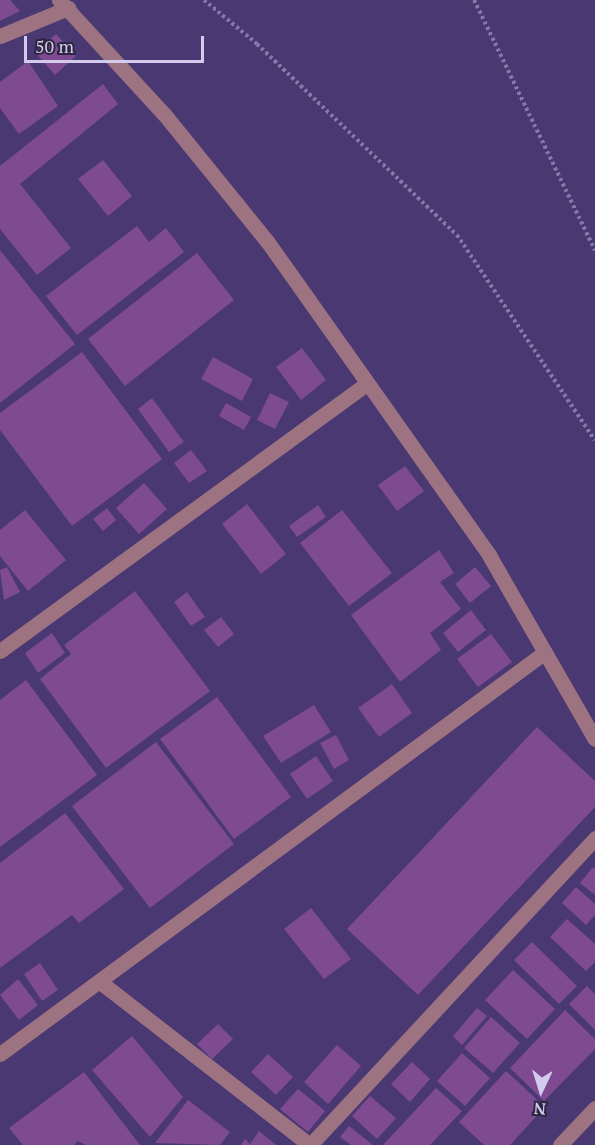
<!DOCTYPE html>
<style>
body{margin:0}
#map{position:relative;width:595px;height:1145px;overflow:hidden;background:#4a3872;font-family:"PT Serif",serif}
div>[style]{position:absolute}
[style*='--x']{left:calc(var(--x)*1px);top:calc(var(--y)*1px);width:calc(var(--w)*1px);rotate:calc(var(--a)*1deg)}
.building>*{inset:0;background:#7e4a92}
.path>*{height:4px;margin-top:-2px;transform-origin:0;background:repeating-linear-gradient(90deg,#8678a8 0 3px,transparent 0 6px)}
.minor>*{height:15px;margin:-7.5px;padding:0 7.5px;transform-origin:7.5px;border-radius:7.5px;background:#9d7382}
span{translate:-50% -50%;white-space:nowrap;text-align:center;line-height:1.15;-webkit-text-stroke:4.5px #2d2640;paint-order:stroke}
.north{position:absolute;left:511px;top:1061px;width:60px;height:60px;-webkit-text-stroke:4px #2d2640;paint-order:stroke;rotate:184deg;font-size:16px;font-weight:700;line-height:24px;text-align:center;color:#d3cbee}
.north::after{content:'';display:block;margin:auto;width:21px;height:27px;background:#d3cbee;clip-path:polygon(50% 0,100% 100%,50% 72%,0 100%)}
.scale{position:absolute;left:24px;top:36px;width:180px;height:27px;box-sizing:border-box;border:3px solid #d3cbee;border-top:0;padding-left:8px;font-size:18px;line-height:21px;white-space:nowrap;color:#d3cbee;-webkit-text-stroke:4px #2d2640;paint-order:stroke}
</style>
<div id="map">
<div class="building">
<i style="clip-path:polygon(0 0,10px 0,20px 11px,0 21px)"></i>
<i style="clip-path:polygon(56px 34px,76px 56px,55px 75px,35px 52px)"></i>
<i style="clip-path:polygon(28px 61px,58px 106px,19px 134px,0 108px,0 82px)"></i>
<i style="clip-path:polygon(103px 84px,118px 104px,20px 184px,71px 248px,37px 275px,0 229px,0 166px)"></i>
<i style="clip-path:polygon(103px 160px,132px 196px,108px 216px,78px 179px)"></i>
<i style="clip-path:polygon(137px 226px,149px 242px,166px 228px,184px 252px,77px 335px,46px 296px)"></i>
<i style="clip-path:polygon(0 250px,75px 344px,0 403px)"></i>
<i style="clip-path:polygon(197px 253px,234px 300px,125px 386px,88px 339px)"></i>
<i style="clip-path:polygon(302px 348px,326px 380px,301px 400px,276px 367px)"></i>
<i style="clip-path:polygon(82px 352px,162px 459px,72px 526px,0 430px,0 413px)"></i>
<i style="clip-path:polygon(213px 357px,253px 379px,242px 401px,201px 379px)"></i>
<i style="clip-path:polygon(270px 393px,289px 402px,275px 429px,257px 420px)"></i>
<i style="clip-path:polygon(152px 398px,184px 442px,169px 452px,138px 409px)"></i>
<i style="clip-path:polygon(226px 403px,251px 417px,244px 430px,219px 416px)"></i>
<i style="clip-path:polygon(191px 450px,207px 471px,189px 483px,174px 463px)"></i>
<i style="clip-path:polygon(405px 466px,424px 491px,397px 511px,378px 485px)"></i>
<i style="clip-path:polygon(144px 483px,167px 509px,139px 534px,116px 508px)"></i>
<i style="clip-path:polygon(247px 504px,286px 554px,261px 574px,222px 524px)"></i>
<i style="clip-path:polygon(318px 505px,326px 517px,297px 537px,289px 526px)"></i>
<i style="clip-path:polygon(107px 508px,116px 520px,103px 531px,93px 519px)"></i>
<i style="clip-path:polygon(25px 510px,66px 560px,28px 591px,0 556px,0 530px)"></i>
<i style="clip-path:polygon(342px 510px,392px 573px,349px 606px,300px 543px)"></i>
<i style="clip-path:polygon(439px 550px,454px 573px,440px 582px,461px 609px,430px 633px,441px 650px,400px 682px,351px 615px)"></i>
<i style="clip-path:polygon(7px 567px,20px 592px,4px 600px,0 570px)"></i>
<i style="clip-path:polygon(475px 567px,491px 586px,470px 603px,455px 584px)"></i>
<i style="clip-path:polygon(135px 591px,210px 691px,106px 768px,40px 679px,71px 654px,64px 645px)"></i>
<i style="clip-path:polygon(187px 592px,205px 617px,191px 626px,174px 602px)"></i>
<i style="clip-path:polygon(471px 610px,486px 630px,458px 652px,443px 633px)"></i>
<i style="clip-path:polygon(221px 617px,234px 634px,218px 647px,204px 630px)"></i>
<i style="clip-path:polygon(52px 633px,65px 653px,38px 673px,25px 653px)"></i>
<i style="clip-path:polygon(491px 634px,512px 662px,478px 687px,457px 659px)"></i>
<i style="clip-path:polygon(26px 680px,97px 775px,0 847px,0 700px)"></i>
<i style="clip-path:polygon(392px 684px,412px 713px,379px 737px,358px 708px)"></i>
<i style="clip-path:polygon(217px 697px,291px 797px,234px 839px,160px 739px)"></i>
<i style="clip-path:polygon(314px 705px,331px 732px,281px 763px,263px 736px)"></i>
<i style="clip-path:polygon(537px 727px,595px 781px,595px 807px,418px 995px,347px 929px)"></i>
<i style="clip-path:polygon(336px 735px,349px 760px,334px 769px,320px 743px)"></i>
<i style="clip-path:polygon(156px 742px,234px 844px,150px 908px,72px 806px)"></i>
<i style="clip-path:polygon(316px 756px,333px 781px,307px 799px,290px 774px)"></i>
<i style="clip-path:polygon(65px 813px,124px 889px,79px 923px,72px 915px,0 968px,0 863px)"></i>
<i style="clip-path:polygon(593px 867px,595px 869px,595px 895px,580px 883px)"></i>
<i style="clip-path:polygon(576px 887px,595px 904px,595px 915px,586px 925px,562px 903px)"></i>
<i style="clip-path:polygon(311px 908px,351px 959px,324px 979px,284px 929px)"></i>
<i style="clip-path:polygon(567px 919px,595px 944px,595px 962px,586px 971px,550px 937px)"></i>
<i style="clip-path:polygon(532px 942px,577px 986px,559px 1004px,514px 960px)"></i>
<i style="clip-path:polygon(40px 963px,58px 990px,42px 1001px,24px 974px)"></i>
<i style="clip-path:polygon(513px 970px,555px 1009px,527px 1039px,485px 1000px)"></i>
<i style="clip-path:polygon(18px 979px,38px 1005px,19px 1020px,0 995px)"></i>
<i style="clip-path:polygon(587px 986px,595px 994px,595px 1030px,569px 1004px)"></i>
<i style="clip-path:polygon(477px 1008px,487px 1016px,462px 1045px,453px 1036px)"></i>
<i style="clip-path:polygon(565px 1010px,595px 1039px,595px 1049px,544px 1101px,510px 1068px)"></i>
<i style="clip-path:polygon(491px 1017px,520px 1043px,493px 1073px,464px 1048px)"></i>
<i style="clip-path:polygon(218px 1024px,233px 1039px,212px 1059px,197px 1044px)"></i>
<i style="clip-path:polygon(132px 1036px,183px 1097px,150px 1137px,92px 1070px)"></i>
<i style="clip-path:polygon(337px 1045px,361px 1066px,328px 1104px,304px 1082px)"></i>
<i style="clip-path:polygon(462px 1053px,490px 1078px,465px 1106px,437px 1081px)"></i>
<i style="clip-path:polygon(268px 1054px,293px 1077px,276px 1095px,251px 1072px)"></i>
<i style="clip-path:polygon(412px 1062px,430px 1079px,410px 1102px,391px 1084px)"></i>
<i style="clip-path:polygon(506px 1071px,545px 1107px,510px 1145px,484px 1145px,459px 1122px)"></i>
<i style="clip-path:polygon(84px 1072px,140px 1145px,86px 1145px,78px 1141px,74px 1145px,23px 1145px,9px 1128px)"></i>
<i style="clip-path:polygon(436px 1088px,462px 1111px,430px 1145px,383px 1145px)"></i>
<i style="clip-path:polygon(298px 1089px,325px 1111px,308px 1132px,280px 1109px)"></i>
<i style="clip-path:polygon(370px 1096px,396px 1118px,377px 1139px,352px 1116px)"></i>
<i style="clip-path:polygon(188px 1100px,230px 1132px,220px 1145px,155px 1143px)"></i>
<i style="clip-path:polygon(349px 1126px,373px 1145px,351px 1145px,340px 1137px)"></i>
<i style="clip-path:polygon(259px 1131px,276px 1145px,241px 1145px,245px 1139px,250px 1144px)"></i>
</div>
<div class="path">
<i style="--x:204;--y:0;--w:69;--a:39.7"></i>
<i style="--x:257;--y:44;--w:277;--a:43.7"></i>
<i style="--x:457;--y:235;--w:247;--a:56.1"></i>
<i style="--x:474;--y:0;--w:278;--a:64.2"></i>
</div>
<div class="minor">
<i style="--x:59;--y:0;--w:155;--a:47.4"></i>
<i style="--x:164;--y:114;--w:164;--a:51"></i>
<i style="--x:267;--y:241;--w:385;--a:54.7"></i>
<i style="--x:489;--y:555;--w:212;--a:60.1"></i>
<i style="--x:0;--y:36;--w:74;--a:-22.4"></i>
<i style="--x:0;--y:651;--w:453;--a:-36.1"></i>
<i style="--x:99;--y:981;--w:267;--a:37.9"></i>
<i style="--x:0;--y:1054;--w:677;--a:-36.41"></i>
<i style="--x:310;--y:1145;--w:419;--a:-47.1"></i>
<i style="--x:560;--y:1145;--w:51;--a:-46.6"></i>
</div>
<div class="north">N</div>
<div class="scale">50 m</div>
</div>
